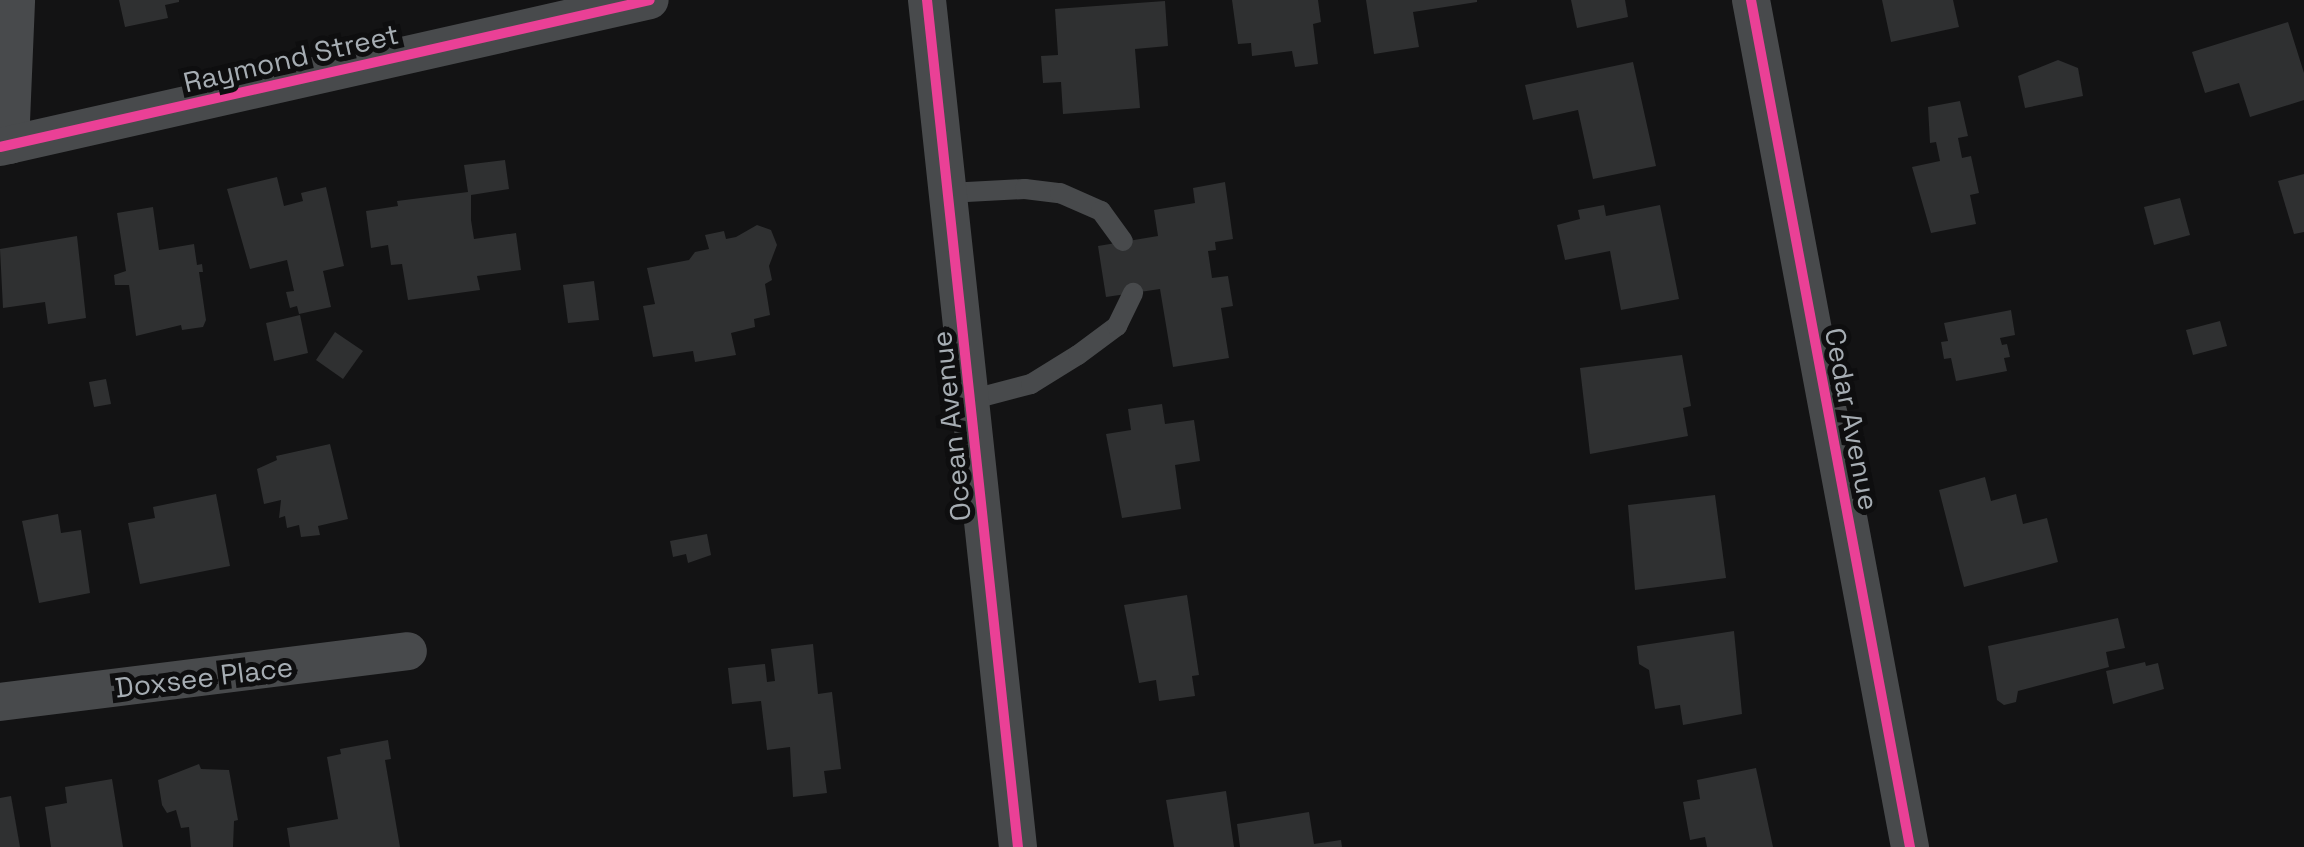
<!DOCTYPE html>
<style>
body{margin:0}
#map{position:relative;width:2304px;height:847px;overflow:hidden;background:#131314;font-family:"Space Grotesk",sans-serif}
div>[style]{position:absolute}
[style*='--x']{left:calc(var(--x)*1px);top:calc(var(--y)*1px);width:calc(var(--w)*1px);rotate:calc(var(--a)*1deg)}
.building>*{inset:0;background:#2f3031}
.service>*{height:20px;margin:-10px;padding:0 10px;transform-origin:10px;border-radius:10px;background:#484a4c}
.minor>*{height:38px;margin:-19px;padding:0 19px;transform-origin:19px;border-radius:19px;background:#484a4c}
.cycleway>*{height:10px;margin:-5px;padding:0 5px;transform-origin:5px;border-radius:5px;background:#ea4096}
span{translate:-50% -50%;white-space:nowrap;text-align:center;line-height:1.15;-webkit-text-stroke:10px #0e0e0f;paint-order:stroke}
.street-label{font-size:28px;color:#a6adb3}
</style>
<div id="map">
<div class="building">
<i style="clip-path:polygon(119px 0,179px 0,179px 2px,165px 5px,168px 18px,125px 27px)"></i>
<i style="clip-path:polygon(1232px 0,1318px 0,1321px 22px,1313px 24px,1318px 64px,1295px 67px,1292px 51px,1252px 56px,1251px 43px,1238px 44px)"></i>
<i style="clip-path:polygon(1366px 0,1477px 0,1477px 2px,1413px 12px,1419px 47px,1374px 54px)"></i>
<i style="clip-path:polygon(1571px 0,1625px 0,1628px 17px,1577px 28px)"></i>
<i style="clip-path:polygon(1882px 0,1953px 0,1959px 27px,1891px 42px)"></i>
<i style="clip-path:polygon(1165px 1px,1168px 46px,1135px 49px,1140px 108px,1063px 114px,1061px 82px,1043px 83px,1041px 56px,1058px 55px,1055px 9px)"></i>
<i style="clip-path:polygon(2288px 22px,2304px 73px,2304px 100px,2250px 117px,2239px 83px,2205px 93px,2192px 52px)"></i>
<i style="clip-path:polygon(2058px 60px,2078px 68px,2083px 96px,2025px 108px,2018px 76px)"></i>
<i style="clip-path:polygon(1633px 62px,1656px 166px,1593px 179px,1578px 110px,1533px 120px,1525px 85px)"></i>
<i style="clip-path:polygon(1960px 101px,1968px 136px,1958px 138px,1962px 158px,1971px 156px,1979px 193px,1970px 195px,1976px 224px,1931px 233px,1912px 167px,1940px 161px,1936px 142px,1930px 143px,1928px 107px)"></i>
<i style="clip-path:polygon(505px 160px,509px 189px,471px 195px,471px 220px,474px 239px,516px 233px,521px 270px,477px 276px,480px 290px,408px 300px,402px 264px,391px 265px,388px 245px,371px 248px,366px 211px,398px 206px,397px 201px,468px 192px,464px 165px)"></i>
<i style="clip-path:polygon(2304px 174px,2304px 232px,2294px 234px,2278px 181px)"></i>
<i style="clip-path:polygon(277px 177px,284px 206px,303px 201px,301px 193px,326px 187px,344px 266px,323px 271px,331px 307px,299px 314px,297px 306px,290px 308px,286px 292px,294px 291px,287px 260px,250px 269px,227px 189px)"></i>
<i style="clip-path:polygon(1225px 182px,1233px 239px,1215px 242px,1216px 250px,1208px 251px,1212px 278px,1228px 276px,1233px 306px,1221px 308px,1229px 358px,1173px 367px,1160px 289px,1106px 297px,1098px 246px,1158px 236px,1154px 210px,1195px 203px,1193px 188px)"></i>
<i style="clip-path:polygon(2180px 198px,2190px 235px,2154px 245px,2144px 207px)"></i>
<i style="clip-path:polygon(1604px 205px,1606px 216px,1660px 205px,1679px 299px,1621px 310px,1610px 251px,1565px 260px,1557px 225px,1580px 219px,1578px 210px)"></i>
<i style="clip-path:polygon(153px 207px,159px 250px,194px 244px,197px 265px,202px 264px,203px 272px,199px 272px,206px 320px,203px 327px,182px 330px,181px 325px,136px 336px,129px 285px,115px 285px,114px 275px,126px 271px,117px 213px)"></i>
<i style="clip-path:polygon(757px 225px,771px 230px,777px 245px,769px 266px,772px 280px,765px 284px,770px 315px,754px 319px,755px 327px,731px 333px,736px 355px,695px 362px,693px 351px,653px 357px,643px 306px,655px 304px,647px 268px,689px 260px,695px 252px,709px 249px,705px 235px,724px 231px,726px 239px,736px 237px)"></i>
<i style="clip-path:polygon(77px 236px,86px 318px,48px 324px,45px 302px,3px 308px,0 249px)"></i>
<i style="clip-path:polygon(594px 281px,599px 320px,568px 323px,563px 285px)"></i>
<i style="clip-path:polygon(2011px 310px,2015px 335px,2000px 338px,2002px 345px,2007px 344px,2010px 357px,2004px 358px,2007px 371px,1956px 381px,1951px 358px,1944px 359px,1941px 342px,1948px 341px,1944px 323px)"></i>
<i style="clip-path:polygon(300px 315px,308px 353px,274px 361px,266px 323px)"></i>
<i style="clip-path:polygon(2220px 321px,2227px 346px,2193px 355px,2186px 330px)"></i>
<i style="clip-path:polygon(335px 332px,363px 351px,343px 379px,316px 360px)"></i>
<i style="clip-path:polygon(1682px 355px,1691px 406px,1683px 408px,1688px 436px,1590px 454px,1580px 368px)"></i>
<i style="clip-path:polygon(106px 379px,111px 404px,94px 407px,89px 382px)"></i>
<i style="clip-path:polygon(1162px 404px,1165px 424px,1194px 420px,1200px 461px,1175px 465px,1181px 509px,1122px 518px,1106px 434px,1131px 430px,1128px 409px)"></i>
<i style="clip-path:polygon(330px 444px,348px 519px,318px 526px,320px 535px,301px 537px,299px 525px,287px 528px,285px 516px,279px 518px,281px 500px,264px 504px,257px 469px,277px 460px,276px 456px)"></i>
<i style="clip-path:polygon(1985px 477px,1991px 501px,2016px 494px,2023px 524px,2047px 518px,2058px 562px,1964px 587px,1939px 490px)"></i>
<i style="clip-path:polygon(216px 494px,230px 566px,140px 584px,128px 523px,155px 518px,153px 507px)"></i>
<i style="clip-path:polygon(1715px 495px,1726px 578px,1635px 590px,1628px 505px)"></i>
<i style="clip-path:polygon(58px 514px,61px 533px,81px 530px,90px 593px,39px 603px,22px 521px)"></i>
<i style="clip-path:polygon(707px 534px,711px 555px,688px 563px,686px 554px,673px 557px,670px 541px)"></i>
<i style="clip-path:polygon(1187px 595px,1199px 675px,1192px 676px,1195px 696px,1159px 701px,1156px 680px,1139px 683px,1124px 605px)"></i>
<i style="clip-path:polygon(2118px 618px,2125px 648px,2106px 652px,2109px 667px,2018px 691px,2016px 702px,2004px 705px,1997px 700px,1988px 646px)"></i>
<i style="clip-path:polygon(1734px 631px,1742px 714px,1683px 725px,1680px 705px,1655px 709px,1649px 670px,1639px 664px,1637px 646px)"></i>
<i style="clip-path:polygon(813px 644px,818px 694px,832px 692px,841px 769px,824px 771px,827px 793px,793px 797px,790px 747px,767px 750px,761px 701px,732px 704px,728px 668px,765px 664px,767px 682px,775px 681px,771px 649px)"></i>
<i style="clip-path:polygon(2145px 662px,2146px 666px,2158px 663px,2164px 689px,2113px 704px,2106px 671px)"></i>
<i style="clip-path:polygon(388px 740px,391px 759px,385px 760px,400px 847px,290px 847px,287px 828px,338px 819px,327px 757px,341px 754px,340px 749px)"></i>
<i style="clip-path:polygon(199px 764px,201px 769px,229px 770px,238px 820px,234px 821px,233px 847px,191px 847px,189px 827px,181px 828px,176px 810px,167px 813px,162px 805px,158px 780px)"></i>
<i style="clip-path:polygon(1756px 768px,1773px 847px,1707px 847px,1705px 837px,1690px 840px,1683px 802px,1700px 799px,1697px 780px)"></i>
<i style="clip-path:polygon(112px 779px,123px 847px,51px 847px,45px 807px,67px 803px,65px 787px)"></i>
<i style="clip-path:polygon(1226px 791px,1234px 847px,1174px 847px,1166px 800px)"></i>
<i style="clip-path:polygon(11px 796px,20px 847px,0 847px,0 798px)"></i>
<i style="clip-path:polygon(1309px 812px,1314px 844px,1341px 840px,1342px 847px,1240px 847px,1237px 824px)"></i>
</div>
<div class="service">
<i style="--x:948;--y:193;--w:77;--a:-3"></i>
<i style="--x:1025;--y:189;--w:35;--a:7"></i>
<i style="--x:1060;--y:193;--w:45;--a:23.7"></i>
<i style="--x:1101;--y:211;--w:37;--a:54"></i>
<i style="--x:970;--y:400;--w:63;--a:-14.7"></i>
<i style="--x:1031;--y:384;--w:55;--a:-31.7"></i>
<i style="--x:1078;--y:355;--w:49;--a:-36.6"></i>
<i style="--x:1117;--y:326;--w:37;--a:-64"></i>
</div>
<div class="minor">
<i style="--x:927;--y:0;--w:852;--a:83.87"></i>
<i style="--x:1751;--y:0;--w:862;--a:79.37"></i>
<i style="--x:10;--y:145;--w:145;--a:-87.6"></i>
<i style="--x:0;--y:147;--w:666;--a:-12.74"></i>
<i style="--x:0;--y:702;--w:411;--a:-7.1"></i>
</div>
<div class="cycleway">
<i style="--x:927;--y:0;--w:852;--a:83.87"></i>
<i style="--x:1751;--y:0;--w:862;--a:79.37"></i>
<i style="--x:0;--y:147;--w:666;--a:-12.74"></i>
</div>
<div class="street-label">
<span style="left:291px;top:58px;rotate:-13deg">Raymond Street</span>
<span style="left:1852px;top:419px;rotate:79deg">Cedar Avenue</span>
<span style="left:951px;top:426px;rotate:-96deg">Ocean Avenue</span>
<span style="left:204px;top:677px;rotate:-7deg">Doxsee Place</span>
</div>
</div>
